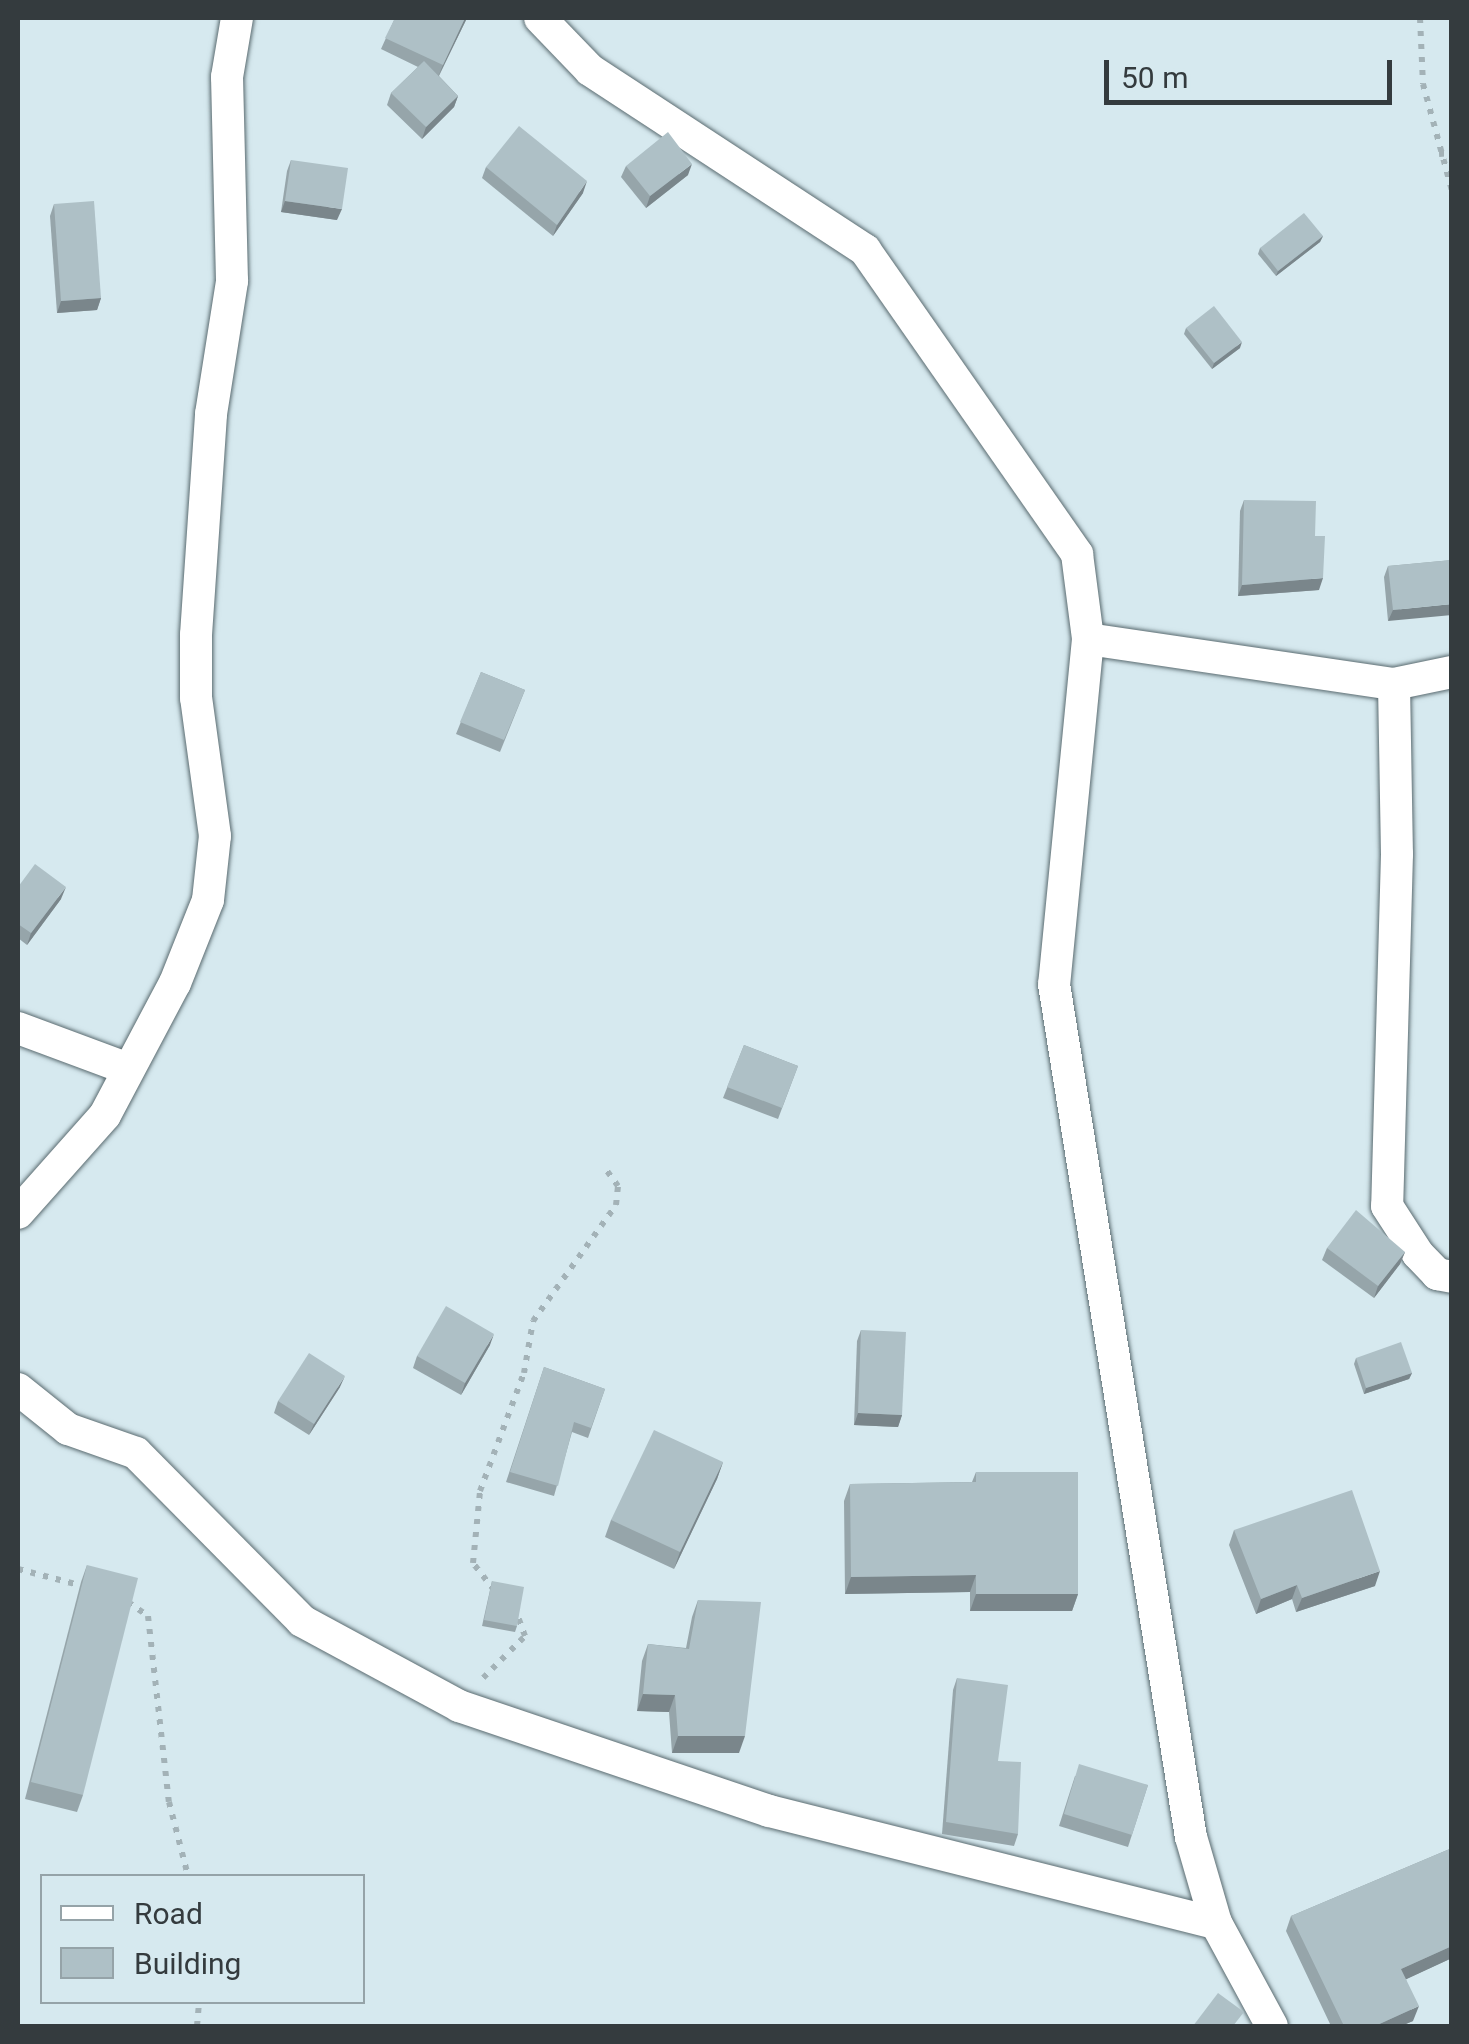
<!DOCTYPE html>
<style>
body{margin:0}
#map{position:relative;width:1469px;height:2044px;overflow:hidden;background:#d6e9ef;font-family:Roboto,sans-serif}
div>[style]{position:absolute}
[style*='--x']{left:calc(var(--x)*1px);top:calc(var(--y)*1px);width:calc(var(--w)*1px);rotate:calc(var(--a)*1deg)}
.path>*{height:6px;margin-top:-3px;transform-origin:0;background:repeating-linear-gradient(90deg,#a3b2b7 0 5px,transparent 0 13px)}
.roads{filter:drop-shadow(0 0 2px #5a6b70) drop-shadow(0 0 2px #5a6b70)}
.street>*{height:32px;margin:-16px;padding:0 16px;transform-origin:16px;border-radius:16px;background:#fff}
.wall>*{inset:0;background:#96a5aa}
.shaded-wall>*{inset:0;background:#7a868b}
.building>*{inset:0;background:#aec0c6}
span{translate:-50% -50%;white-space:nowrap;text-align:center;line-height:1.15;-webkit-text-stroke:8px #d6e9ef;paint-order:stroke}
.frame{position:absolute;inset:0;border:20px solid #343b3e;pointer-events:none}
.legend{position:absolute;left:40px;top:1874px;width:325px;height:130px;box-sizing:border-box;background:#d6e9ef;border:2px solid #95a3a8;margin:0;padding:12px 18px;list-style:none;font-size:30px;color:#343b3e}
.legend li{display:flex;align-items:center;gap:20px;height:50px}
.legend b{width:50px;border:2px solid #95a3a8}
.scale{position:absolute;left:1104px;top:60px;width:288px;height:45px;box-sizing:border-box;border:5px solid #343b3e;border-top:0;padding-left:12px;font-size:30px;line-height:35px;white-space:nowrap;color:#343b3e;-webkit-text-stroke:8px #d6e9ef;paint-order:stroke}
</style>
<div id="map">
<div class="path">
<i style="--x:1420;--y:18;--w:66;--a:87.4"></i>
<i style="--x:1423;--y:84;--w:111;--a:74.8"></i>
<i style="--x:1439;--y:154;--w:13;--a:-4"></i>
<i style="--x:18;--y:1569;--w:67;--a:14.7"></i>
<i style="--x:494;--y:1590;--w:34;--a:-128"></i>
<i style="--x:473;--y:1563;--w:72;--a:-84.4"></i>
<i style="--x:480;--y:1491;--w:126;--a:-69.6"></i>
<i style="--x:524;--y:1373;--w:53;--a:-80.2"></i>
<i style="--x:533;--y:1321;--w:143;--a:-54.4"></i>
<i style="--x:616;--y:1205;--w:19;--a:-84"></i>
<i style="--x:618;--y:1186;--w:22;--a:-126"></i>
<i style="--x:128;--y:1602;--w:24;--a:35"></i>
<i style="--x:148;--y:1616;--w:187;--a:83.6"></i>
<i style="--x:169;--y:1802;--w:76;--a:75.6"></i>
<i style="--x:483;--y:1678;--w:59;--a:-45"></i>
<i style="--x:525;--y:1636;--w:30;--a:-110"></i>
<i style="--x:197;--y:2026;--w:24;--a:-85"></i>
</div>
<div class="roads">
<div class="street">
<i style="--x:540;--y:18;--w:72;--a:46.1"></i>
<i style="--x:590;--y:70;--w:329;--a:33.2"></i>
<i style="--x:865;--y:250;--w:371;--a:55.1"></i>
<i style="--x:1077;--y:554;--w:86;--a:82.6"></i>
<i style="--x:1088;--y:639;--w:347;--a:95.6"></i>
<i style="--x:1054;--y:984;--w:864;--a:80.88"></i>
<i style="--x:1191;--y:1837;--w:90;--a:73.8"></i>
<i style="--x:1216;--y:1923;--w:117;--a:61.5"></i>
<i style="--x:1088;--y:639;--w:309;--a:8.4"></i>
<i style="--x:1394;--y:684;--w:59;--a:-11.7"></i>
<i style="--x:1394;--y:684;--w:170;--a:89"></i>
<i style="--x:1397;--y:854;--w:352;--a:91.6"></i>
<i style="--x:1387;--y:1206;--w:57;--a:57.1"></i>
<i style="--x:1418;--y:1254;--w:28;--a:46"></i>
<i style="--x:1437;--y:1274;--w:15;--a:11"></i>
<i style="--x:18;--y:1028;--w:117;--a:20.4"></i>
<i style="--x:18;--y:1213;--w:131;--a:-48.4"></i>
<i style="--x:105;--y:1115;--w:149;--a:-62.1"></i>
<i style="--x:175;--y:983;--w:89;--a:-68.3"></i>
<i style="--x:208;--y:900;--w:64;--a:-83.8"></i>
<i style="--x:215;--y:836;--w:139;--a:-97.8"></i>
<i style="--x:196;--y:698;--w:63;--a:-90"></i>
<i style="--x:196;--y:635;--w:222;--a:-86.1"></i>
<i style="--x:211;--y:414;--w:135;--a:-81"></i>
<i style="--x:232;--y:281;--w:204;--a:-91.4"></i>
<i style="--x:227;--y:77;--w:60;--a:-80.4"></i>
<i style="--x:18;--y:1389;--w:64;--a:38.7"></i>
<i style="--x:68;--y:1429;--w:72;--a:19.4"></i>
<i style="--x:136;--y:1453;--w:236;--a:45.3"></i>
<i style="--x:302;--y:1621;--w:179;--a:28.4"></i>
<i style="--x:459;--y:1706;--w:327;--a:18.7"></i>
<i style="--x:769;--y:1811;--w:461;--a:14.1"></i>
</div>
</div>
<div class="wall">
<i style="clip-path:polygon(395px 18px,467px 18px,439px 76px,458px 96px,454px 107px,422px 139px,387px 105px,391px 93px,418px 67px,381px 49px)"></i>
<i style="clip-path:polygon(291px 160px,337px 220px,281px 212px,287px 171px)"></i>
<i style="clip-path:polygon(626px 166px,688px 175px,646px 208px,621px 177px)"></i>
<i style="clip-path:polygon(486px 167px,583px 193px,553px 236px,482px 178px)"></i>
<i style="clip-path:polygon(54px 204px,101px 298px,97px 310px,57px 313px,50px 216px)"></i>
<i style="clip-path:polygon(1323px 236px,1320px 242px,1276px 276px,1258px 254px,1260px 248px)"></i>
<i style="clip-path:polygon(1186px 328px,1240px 348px,1212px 369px,1184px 334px)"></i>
<i style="clip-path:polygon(1244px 500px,1319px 590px,1238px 596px,1240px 511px)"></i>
<i style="clip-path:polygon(1452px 560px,1388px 621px,1384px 577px,1388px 566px)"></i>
<i style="clip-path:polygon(481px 672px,525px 690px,500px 752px,456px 734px)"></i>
<i style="clip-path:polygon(18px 887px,61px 899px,27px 945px,18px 938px)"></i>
<i style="clip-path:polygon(744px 1045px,798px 1066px,778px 1119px,723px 1098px)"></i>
<i style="clip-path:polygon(1327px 1248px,1405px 1252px,1400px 1264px,1374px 1298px,1322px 1260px)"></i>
<i style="clip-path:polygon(861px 1330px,902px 1415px,898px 1427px,854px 1425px,857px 1341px)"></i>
<i style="clip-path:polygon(490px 1345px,461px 1395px,413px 1368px,417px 1356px)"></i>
<i style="clip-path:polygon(1356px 1358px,1412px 1373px,1409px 1379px,1364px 1394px,1354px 1364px)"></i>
<i style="clip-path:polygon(544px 1367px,605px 1389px,588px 1438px,572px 1432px,554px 1496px,506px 1482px)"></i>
<i style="clip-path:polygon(340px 1387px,309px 1435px,274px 1413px,278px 1401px)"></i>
<i style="clip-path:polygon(723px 1462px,717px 1479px,674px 1569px,605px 1537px,611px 1520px)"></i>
<i style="clip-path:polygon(976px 1472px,1078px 1594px,1072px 1611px,970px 1611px,970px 1592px,845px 1594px,844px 1501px,850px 1484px,972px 1482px)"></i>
<i style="clip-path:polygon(1234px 1530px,1375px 1586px,1296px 1612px,1292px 1599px,1256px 1614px,1229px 1545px)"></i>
<i style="clip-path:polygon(87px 1565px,83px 1795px,77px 1812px,25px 1799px,81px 1582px)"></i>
<i style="clip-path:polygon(492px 1581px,517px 1626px,515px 1632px,482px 1626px)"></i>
<i style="clip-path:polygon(698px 1600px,739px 1753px,672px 1753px,669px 1712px,637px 1711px,642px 1661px,648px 1644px,686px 1648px,692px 1617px)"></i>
<i style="clip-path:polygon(957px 1678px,998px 1761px,1018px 1834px,1014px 1846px,942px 1834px,953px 1690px)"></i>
<i style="clip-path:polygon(1075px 1776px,1148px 1785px,1128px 1847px,1059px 1826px)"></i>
<i style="clip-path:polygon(1452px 1848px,1452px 1958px,1406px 1979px,1413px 2021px,1401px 2026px,1331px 2026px,1286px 1931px,1291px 1916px)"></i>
</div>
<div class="shaded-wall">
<i style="clip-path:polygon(465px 18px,467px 18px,438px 77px,443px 65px)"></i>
<i style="clip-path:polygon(458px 96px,454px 107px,422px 139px,426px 127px)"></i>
<i style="clip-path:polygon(692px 164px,688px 175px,646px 208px,650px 196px)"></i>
<i style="clip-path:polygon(587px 181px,583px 193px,553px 236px,557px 225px)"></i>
<i style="clip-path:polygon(285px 201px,342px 209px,337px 220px,281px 212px)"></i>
<i style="clip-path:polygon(1323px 236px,1320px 242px,1276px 276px,1278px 271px)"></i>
<i style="clip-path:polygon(101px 298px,97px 310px,57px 313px,61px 301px)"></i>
<i style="clip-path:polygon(1242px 342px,1240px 348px,1212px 369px,1214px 363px)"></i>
<i style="clip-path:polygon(1323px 578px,1319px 590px,1238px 596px,1242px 585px)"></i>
<i style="clip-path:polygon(1452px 604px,1452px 615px,1388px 621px,1393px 610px)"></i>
<i style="clip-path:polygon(66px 887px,61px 899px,27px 945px,31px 933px)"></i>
<i style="clip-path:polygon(1405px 1252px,1400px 1264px,1374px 1298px,1378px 1286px)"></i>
<i style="clip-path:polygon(494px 1334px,490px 1345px,461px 1395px,465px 1383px)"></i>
<i style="clip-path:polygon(1412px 1373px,1409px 1379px,1364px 1394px,1366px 1388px)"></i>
<i style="clip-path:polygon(345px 1376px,340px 1387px,309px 1435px,314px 1424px)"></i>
<i style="clip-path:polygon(858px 1413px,902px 1415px,898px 1427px,854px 1425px)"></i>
<i style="clip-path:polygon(723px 1462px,717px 1479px,674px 1569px,680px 1552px)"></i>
<i style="clip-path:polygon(1380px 1571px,1375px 1586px,1296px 1612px,1302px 1598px)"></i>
<i style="clip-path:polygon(976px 1575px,970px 1592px,845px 1594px,851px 1577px)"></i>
<i style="clip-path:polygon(1297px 1585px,1292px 1599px,1256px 1614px,1261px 1599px)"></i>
<i style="clip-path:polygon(976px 1594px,1078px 1594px,1072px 1611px,970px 1611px)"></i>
<i style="clip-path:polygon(643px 1694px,675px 1695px,669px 1712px,637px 1711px)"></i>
<i style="clip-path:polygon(678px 1736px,745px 1736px,739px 1753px,672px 1753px)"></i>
<i style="clip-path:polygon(1452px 1946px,1452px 1958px,1396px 1984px,1401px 1969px)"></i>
<i style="clip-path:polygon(1419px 2006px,1413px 2021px,1401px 2026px,1375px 2026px)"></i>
</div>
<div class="building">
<i style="clip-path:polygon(395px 18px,465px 18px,443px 65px,385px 38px)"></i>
<i style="clip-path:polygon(424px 61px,458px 96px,426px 127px,391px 93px)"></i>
<i style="clip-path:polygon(519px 126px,587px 181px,557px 225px,486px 167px)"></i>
<i style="clip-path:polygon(668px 132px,692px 164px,650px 196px,626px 166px)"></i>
<i style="clip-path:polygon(291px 160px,348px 168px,342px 209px,285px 201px)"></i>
<i style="clip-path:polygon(94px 201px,101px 298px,61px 301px,54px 204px)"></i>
<i style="clip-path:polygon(1304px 213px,1323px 236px,1278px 271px,1260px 248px)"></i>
<i style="clip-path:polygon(1214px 306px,1242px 342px,1214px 363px,1186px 328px)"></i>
<i style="clip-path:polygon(1244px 500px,1316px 501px,1315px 536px,1325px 536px,1323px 578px,1242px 585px)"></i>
<i style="clip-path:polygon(1452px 560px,1452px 604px,1393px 610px,1388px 566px)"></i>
<i style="clip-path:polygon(481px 672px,525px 690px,504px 740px,460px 722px)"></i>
<i style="clip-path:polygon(35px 864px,66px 887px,31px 933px,18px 924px,18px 887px)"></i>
<i style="clip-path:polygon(744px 1045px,798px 1066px,782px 1108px,727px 1087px)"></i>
<i style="clip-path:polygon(1356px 1210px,1405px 1252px,1378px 1286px,1327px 1248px)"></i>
<i style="clip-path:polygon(446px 1306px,494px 1334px,465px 1383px,417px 1356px)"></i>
<i style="clip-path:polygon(861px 1330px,906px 1332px,902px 1415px,858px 1413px)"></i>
<i style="clip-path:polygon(1401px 1342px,1412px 1373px,1366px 1388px,1356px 1358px)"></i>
<i style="clip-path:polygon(309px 1353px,345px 1376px,314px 1424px,278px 1401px)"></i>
<i style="clip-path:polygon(544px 1367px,605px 1389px,591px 1428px,574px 1422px,558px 1486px,510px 1472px)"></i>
<i style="clip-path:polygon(654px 1430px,723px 1462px,680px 1552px,611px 1520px)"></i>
<i style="clip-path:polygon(976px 1472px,1078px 1472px,1078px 1594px,976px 1594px,976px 1575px,851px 1577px,850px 1484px,976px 1482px)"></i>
<i style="clip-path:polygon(1352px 1490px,1380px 1571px,1302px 1598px,1297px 1585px,1261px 1599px,1234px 1530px)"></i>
<i style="clip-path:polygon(87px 1565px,138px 1578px,83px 1795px,31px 1782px)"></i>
<i style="clip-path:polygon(492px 1581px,524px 1587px,517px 1626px,484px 1620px)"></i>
<i style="clip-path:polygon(698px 1600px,761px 1602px,745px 1736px,678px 1736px,675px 1695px,643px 1694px,648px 1644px,689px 1649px)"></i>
<i style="clip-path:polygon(957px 1678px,1008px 1685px,998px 1761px,1021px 1762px,1018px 1834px,946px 1822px)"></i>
<i style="clip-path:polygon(1079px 1764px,1148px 1785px,1132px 1835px,1064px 1814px)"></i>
<i style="clip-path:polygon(1452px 1848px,1452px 1946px,1401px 1969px,1419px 2006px,1375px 2026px,1344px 2026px,1291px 1916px)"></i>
<i style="clip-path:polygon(1218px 1993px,1244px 2012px,1233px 2026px,1193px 2026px)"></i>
</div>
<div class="frame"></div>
<ul class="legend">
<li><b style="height:12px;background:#fff"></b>Road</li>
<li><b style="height:28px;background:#aec0c6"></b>Building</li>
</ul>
<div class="scale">50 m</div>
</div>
